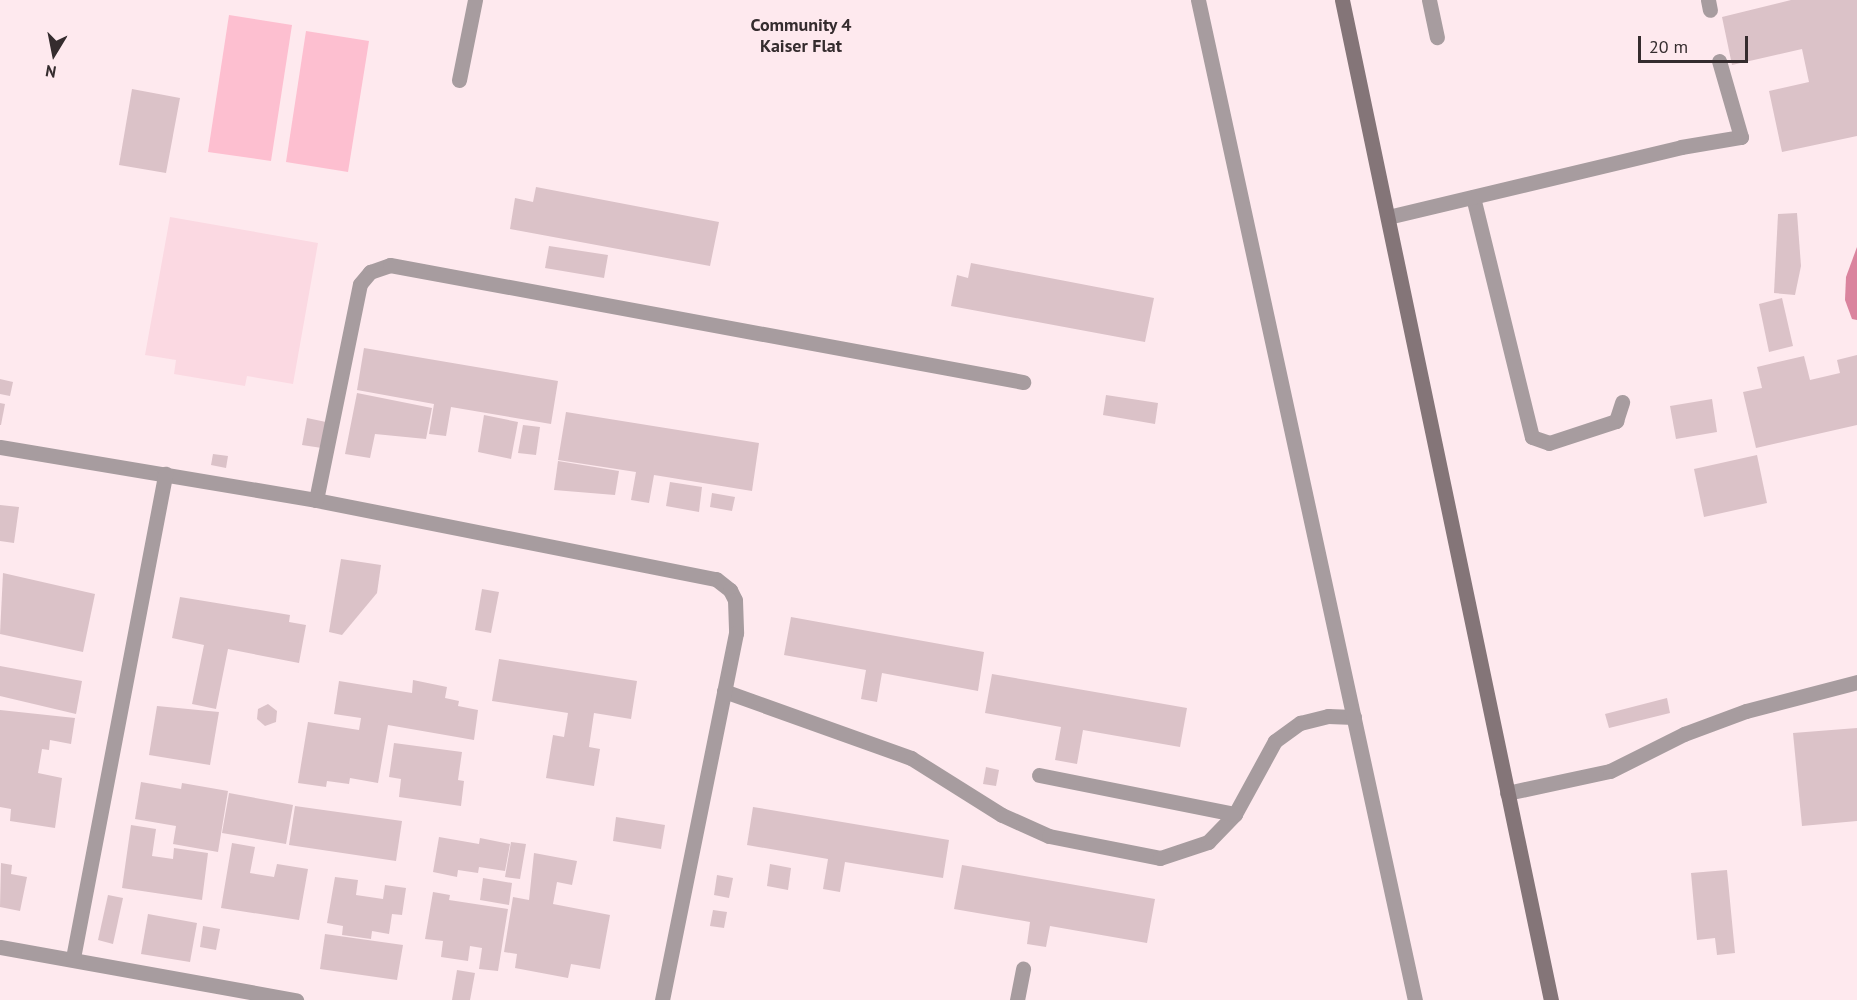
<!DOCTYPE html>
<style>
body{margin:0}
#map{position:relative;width:1857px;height:1000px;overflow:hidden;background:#fee9ee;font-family:"PT Sans",sans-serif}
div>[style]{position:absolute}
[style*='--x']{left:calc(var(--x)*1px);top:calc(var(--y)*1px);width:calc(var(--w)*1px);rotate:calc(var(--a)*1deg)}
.built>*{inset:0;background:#fbd9e2}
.green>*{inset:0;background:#fdbfd0}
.water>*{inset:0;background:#da849e}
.building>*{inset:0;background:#dbc2c8}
.lane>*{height:15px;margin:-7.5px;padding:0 7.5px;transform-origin:7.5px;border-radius:7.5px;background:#a79c9f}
.street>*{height:15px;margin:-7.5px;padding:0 7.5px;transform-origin:7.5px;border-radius:7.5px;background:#a79c9f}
.secondary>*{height:15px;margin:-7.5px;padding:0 7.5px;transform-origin:7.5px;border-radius:7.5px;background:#847578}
span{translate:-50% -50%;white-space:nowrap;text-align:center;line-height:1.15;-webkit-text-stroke:4.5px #fee9ee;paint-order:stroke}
.neighbourhood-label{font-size:18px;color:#352c2e;font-weight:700}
.north{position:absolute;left:24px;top:24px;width:60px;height:60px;-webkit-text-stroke:4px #fee9ee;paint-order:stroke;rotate:190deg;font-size:16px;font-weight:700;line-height:24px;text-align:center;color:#352c2e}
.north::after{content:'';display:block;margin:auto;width:21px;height:27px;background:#352c2e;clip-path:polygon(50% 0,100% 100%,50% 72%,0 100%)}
.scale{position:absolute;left:1638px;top:36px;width:110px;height:27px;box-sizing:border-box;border:3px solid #352c2e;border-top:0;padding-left:8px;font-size:18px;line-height:21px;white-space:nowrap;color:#352c2e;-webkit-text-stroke:4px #fee9ee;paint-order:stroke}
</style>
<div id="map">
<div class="built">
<i style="clip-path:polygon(170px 217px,318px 243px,293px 384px,247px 376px,245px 386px,174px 374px,176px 360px,145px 355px)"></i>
</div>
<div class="green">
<i style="clip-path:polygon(229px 15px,292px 25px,271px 161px,208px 152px)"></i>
<i style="clip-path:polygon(306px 31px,369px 41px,348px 172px,286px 162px)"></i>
</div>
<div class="water">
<i style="clip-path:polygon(1857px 247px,1857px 320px,1852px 319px,1845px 300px,1846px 277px)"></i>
</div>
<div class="building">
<i style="clip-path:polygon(1791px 0,1857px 0,1857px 136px,1782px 152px,1769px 91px,1809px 82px,1802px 49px,1732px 65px,1722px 17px)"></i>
<i style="clip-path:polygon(132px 89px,180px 98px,166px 173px,119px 165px)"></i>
<i style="clip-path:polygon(536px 187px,719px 222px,710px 266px,510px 229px,515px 198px,533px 202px)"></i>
<i style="clip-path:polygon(1797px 213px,1801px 266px,1795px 295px,1774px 293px,1778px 214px)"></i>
<i style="clip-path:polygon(549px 246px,608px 255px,604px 278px,545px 268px)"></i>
<i style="clip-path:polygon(971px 263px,1154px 298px,1145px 342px,951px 306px,957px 275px,968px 278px)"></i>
<i style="clip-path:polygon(1782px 298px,1793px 346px,1769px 352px,1759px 304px)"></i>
<i style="clip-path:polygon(364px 348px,558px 381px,551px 424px,451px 407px,446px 436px,429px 434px,434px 404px,357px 390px)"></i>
<i style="clip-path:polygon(1857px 355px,1857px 425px,1756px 448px,1743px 392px,1762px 388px,1757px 367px,1804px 356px,1810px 380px,1840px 373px,1837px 360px)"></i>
<i style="clip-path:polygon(0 379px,13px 382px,10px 396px,0 394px)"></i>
<i style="clip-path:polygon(357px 393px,432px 408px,426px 439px,375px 434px,370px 458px,345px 454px)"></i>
<i style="clip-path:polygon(1106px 395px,1158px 403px,1155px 424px,1103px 415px)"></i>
<i style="clip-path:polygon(1712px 399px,1717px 432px,1676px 439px,1670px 406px)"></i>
<i style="clip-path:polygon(0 403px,5px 404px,1px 425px,0 425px)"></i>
<i style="clip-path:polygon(566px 412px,759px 443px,752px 491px,654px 475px,649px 503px,631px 500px,636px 472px,558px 460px)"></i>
<i style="clip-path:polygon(484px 415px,518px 422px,511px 459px,478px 452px)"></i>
<i style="clip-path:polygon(307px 418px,326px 422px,322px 448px,302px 445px)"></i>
<i style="clip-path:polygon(523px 425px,540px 427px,536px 455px,518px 453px)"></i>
<i style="clip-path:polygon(213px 454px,228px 456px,226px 468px,211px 465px)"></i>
<i style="clip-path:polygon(1757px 455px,1767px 503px,1704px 517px,1694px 469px)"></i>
<i style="clip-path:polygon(558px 461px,619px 471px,615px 495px,554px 490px)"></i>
<i style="clip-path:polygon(670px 482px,702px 487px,699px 512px,666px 506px)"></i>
<i style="clip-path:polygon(712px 493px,735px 497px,732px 511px,710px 507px)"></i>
<i style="clip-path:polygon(0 505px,19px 507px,14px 543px,0 541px)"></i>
<i style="clip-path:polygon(341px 559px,381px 565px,377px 593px,342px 635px,329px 632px)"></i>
<i style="clip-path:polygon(3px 573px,95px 594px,83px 652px,0 634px)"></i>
<i style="clip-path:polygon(482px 589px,499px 592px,491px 633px,475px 630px)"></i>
<i style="clip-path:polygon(180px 597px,290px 615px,289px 622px,306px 625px,299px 663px,228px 649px,216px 709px,192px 704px,204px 645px,172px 638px)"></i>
<i style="clip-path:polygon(791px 617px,984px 652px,978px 691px,882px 673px,877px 702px,861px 699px,866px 670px,784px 655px)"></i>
<i style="clip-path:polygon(499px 659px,637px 681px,631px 719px,594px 713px,589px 747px,600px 749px,594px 786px,546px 778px,553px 735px,564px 737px,568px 713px,492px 701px)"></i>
<i style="clip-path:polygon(0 666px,82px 681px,76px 714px,0 696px)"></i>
<i style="clip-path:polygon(992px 674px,1187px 708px,1180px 747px,1083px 730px,1077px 764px,1055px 760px,1061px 727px,985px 713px)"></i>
<i style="clip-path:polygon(413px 680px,447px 687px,445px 698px,459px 701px,458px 706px,478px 710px,474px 740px,388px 725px,378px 783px,350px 778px,349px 784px,327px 781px,326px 787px,298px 783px,308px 722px,359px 730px,361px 718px,334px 714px,339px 681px,412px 693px)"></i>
<i style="clip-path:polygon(1667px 698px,1670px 713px,1609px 728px,1605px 714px)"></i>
<i style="clip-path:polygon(268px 704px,277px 711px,276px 722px,265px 726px,257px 719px,258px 709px)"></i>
<i style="clip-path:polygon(157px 706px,219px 712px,210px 765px,149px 755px)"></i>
<i style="clip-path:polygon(0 710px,75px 718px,71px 744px,50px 740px,49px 750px,42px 749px,38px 773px,62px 778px,55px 828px,10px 821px,11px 809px,0 807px)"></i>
<i style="clip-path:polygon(1857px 728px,1857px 821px,1802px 826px,1793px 733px)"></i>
<i style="clip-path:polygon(394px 743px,462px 752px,458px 780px,464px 781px,461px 806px,399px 797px,401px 779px,389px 777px)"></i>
<i style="clip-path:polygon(986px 767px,999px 770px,996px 786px,983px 784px)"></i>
<i style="clip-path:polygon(141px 782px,181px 789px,182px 783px,228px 791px,218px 852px,173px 844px,176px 826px,135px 819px)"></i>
<i style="clip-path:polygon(229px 793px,293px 805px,286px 844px,222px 833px)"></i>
<i style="clip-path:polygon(295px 806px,402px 821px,396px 861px,289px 845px)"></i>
<i style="clip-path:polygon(753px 807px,949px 840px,943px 878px,845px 862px,840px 892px,823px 889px,828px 859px,747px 845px)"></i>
<i style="clip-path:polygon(616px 817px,665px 825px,661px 849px,613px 841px)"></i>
<i style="clip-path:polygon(131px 825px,156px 829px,152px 856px,173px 859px,174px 848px,208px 853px,202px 900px,122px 888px)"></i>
<i style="clip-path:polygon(439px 837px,479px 844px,480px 838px,510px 844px,505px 871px,479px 867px,478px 873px,458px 870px,457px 877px,433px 872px)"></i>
<i style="clip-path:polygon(511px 842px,526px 844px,520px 879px,505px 877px)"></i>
<i style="clip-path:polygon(232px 843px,255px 847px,250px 873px,274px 877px,277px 864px,308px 869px,299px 920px,221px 908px)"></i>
<i style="clip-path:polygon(534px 853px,577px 861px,572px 885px,557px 882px,553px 904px,610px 915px,600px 969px,571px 964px,568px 978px,515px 968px,517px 954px,504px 952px,513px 897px,529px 900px)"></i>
<i style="clip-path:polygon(1px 863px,12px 865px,11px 874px,27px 877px,20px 911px,0 907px)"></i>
<i style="clip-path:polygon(770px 864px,791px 868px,788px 890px,767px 886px)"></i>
<i style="clip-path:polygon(962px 865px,1155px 899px,1147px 943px,1050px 926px,1046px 947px,1027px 944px,1030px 922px,954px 909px)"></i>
<i style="clip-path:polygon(1727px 870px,1735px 953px,1717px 955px,1715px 938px,1697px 940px,1691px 873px)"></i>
<i style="clip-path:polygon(717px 875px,733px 878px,729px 898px,714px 895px)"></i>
<i style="clip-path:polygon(335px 877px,358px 880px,356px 895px,383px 899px,385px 885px,406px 888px,402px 915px,392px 914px,389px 934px,372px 931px,371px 939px,342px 935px,343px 926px,327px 923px)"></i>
<i style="clip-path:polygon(483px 878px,512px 883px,509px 905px,480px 900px)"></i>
<i style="clip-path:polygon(433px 892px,450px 895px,449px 900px,508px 909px,498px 971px,479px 969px,482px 948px,470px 946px,468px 961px,441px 957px,443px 941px,425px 939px)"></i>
<i style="clip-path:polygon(108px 895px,123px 898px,113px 944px,98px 940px)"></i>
<i style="clip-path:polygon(713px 910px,727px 912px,724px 928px,710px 926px)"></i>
<i style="clip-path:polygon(148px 914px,197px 923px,190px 962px,141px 954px)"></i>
<i style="clip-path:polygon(203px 926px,220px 929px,216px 950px,200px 947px)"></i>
<i style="clip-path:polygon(325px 934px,403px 945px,397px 980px,320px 969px)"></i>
<i style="clip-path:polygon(457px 970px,475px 973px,470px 1000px,452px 1000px)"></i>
</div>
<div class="lane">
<i style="--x:1429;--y:0;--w:38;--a:78"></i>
<i style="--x:1708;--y:0;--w:10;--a:79"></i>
<i style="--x:1473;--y:197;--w:247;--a:76.2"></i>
<i style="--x:1532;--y:437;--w:18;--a:19"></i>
<i style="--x:1549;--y:443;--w:71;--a:-18.2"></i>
<i style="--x:1616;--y:421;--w:20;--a:-72"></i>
<i style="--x:1388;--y:217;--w:301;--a:-13.4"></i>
<i style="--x:1681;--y:147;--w:61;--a:-9.5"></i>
<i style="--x:1741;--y:137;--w:79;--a:-106.1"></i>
<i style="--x:724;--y:691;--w:199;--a:19.7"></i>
<i style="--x:911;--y:758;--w:107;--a:32.1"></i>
<i style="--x:1002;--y:815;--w:51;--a:24.1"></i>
<i style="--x:1049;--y:836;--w:113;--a:11.2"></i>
<i style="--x:1160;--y:858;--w:51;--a:-18.4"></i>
<i style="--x:1208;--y:842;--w:39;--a:-46"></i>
<i style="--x:1235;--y:814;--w:83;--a:-61.3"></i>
<i style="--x:1275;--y:741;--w:31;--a:-36"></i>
<i style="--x:1300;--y:723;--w:29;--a:-14"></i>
<i style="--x:1328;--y:716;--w:26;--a:2"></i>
<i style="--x:1039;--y:775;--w:200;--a:11.3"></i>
<i style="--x:1017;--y:1000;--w:32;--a:-79"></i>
</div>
<div class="street">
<i style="--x:1198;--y:0;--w:1023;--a:77.76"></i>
<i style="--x:459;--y:80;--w:82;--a:-78.7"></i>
<i style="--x:0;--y:447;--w:320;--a:9.5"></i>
<i style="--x:316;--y:500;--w:408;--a:11.2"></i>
<i style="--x:716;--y:579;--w:18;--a:38"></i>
<i style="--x:730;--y:590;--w:11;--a:63"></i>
<i style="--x:735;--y:600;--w:33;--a:88"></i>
<i style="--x:736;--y:633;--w:374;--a:101.4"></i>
<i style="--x:316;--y:500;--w:220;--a:-78.5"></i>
<i style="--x:360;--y:284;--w:16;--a:-50"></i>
<i style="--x:370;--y:272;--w:21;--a:-19"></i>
<i style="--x:390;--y:265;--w:644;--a:10.47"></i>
<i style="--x:1507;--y:793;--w:105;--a:-12.1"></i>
<i style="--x:1610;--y:771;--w:83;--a:-26.6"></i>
<i style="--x:1684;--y:734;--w:66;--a:-20.4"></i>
<i style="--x:1746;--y:711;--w:115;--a:-14.6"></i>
<i style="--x:0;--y:947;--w:301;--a:10.2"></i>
<i style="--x:73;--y:958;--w:493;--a:-79.2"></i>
</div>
<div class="secondary">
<i style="--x:1342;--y:0;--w:1022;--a:78.2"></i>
</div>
<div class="neighbourhood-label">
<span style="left:801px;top:36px">Community 4<br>Kaiser Flat</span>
</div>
<div class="north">N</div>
<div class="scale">20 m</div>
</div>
